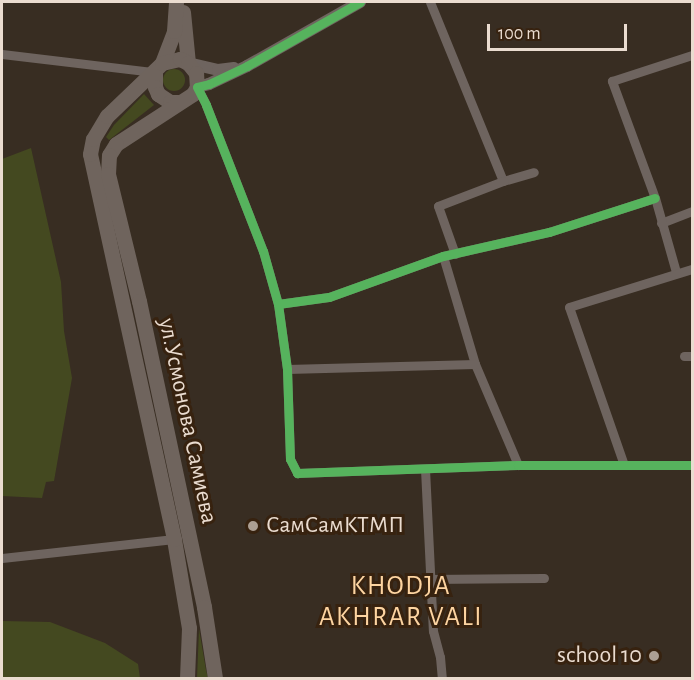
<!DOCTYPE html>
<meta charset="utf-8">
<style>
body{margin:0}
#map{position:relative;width:694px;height:680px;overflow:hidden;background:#382d22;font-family:"Alegreya Sans",sans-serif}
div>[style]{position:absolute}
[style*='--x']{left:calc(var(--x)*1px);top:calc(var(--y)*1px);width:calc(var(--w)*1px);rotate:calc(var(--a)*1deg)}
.green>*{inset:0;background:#444920}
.round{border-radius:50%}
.minor>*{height:9px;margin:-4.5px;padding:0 4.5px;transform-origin:4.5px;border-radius:4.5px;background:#6e645f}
.tertiary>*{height:12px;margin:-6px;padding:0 6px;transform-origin:6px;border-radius:6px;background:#6e645f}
.primary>*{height:15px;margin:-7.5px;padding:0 7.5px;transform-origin:7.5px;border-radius:7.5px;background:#6f645d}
.cycleway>*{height:9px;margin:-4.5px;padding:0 4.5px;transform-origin:4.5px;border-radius:4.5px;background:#56b35d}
.dots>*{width:16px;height:16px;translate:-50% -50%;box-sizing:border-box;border:3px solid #37220f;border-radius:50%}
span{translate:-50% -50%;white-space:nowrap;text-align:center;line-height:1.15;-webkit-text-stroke:6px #37220f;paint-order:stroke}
.street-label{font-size:24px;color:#eadcd0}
.poi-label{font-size:24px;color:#eadcd0}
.left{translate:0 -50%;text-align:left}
.right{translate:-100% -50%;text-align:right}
.quarter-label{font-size:27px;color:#fdd4a1;letter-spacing:1.5px}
.frame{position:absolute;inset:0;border:3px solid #eadcd0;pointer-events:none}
.scale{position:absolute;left:487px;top:24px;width:140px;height:27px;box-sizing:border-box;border:3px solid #eadcd0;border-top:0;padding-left:8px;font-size:18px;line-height:21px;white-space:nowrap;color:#eadcd0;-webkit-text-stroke:4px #37220f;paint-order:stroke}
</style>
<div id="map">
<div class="green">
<i class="round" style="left:163px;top:69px;width:22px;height:22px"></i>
<i style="clip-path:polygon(144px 94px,154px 105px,109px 140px,106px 137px,114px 125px)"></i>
<i style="clip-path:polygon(31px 148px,61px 282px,64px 331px,72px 378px,54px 481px,46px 482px,42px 498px,2px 496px,2px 159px)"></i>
<i style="clip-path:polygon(2px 621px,50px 622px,105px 643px,138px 664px,140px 678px,2px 678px)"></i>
<i style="clip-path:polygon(199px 629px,206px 670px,208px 678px,197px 678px)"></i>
</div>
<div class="minor">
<i style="--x:430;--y:2;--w:193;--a:67.8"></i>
<i style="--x:503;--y:181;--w:32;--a:-16"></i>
<i style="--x:2;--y:54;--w:153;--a:6.8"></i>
<i style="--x:197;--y:87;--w:20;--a:63"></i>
<i style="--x:206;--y:105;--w:157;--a:68.7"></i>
<i style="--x:263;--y:251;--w:55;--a:74.2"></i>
<i style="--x:278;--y:304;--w:66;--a:82.1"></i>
<i style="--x:287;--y:369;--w:90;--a:88.1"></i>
<i style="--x:290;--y:459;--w:16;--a:63"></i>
<i style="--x:297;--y:473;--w:221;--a:-2.1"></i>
<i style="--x:518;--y:465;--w:174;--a:0"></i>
<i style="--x:661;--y:223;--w:33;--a:-21"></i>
<i style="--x:455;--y:254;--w:51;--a:-109.5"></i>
<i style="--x:438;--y:206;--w:70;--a:-21"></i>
<i style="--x:443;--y:256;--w:113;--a:73.5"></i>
<i style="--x:475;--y:364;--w:110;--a:66.9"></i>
<i style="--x:676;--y:272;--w:77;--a:-105.8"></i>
<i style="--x:655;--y:198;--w:125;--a:-110.2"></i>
<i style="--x:612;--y:81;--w:84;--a:-18"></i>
<i style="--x:278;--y:304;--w:51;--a:-7.8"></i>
<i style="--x:329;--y:297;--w:121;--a:-19.8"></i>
<i style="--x:443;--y:256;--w:109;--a:-12.8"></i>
<i style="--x:549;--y:232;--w:111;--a:-17.8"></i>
<i style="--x:684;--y:356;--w:8;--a:0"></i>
<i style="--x:287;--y:369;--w:188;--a:-1.5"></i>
<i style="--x:624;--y:465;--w:167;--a:-109.2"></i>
<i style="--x:569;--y:307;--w:129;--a:-17.2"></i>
<i style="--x:425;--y:469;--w:162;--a:87.2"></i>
<i style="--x:433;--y:631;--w:27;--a:75"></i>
<i style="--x:440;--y:657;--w:21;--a:85"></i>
<i style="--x:2;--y:558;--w:173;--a:-6.3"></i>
<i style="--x:430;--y:579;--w:114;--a:-0.5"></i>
</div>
<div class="tertiary">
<i style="--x:188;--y:63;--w:31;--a:13"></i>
<i style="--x:218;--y:70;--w:16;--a:-7"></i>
<i style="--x:197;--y:87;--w:12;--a:-14"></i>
<i style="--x:209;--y:84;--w:42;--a:-25.3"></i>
<i style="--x:247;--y:66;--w:130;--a:-29.5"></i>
</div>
<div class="primary">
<i style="--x:183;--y:12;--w:51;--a:84.4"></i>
<i style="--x:162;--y:63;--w:34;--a:-69"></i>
<i style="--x:174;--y:31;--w:29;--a:-86"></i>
<i style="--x:155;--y:73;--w:14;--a:90"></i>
<i style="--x:155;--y:87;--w:8;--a:67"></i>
<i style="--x:158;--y:94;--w:14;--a:34"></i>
<i style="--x:170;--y:102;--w:8;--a:0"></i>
<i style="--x:187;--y:678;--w:50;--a:-87.7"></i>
<i style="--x:189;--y:628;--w:90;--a:-99.6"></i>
<i style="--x:174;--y:539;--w:394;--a:-102.3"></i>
<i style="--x:90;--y:154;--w:15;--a:-79"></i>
<i style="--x:93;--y:139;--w:27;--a:-59"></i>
<i style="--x:107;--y:116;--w:76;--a:-43.9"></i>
<i style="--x:162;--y:63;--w:18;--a:-13"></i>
<i style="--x:180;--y:59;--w:9;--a:27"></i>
<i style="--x:188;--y:63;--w:13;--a:51"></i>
<i style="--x:196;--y:73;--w:14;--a:86"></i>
<i style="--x:197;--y:87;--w:8;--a:120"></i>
<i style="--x:193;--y:94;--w:92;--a:147"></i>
<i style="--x:116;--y:144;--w:13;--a:122"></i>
<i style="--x:109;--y:155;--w:19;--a:93"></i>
<i style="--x:108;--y:174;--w:131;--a:76.3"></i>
<i style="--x:139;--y:301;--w:313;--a:78"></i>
<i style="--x:204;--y:607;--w:72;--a:81.2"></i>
</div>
<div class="cycleway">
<i style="--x:360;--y:2;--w:130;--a:150.5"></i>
<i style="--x:247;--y:66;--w:42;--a:154.7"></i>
<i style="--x:209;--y:84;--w:12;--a:166"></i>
<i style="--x:197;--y:87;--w:20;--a:63"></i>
<i style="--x:206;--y:105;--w:157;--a:68.7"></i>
<i style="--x:263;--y:251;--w:55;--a:74.2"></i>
<i style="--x:278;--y:304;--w:66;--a:82.1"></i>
<i style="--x:287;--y:369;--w:90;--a:88.1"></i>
<i style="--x:290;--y:459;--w:16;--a:63"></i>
<i style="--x:297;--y:473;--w:221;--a:-2.1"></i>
<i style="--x:518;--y:465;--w:174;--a:0"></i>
<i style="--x:278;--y:304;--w:51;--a:-7.8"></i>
<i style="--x:329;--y:297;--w:121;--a:-19.8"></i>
<i style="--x:443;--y:256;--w:109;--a:-12.8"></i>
<i style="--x:549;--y:232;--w:111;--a:-17.8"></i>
</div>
<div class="dots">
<i style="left:253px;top:526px;background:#ac9f93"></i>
<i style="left:654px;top:656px;background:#ac9f93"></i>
</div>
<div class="street-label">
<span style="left:187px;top:421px;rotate:78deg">ул.Усмонова Самиева</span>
</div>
<div class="poi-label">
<span class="left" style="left:266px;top:526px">СамСамКТМП</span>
<span class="right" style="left:642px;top:656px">school 10</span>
</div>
<div class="quarter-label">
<span style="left:401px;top:601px">KHODJA<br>AKHRAR VALI</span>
</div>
<div class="frame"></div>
<div class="scale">100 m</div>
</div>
